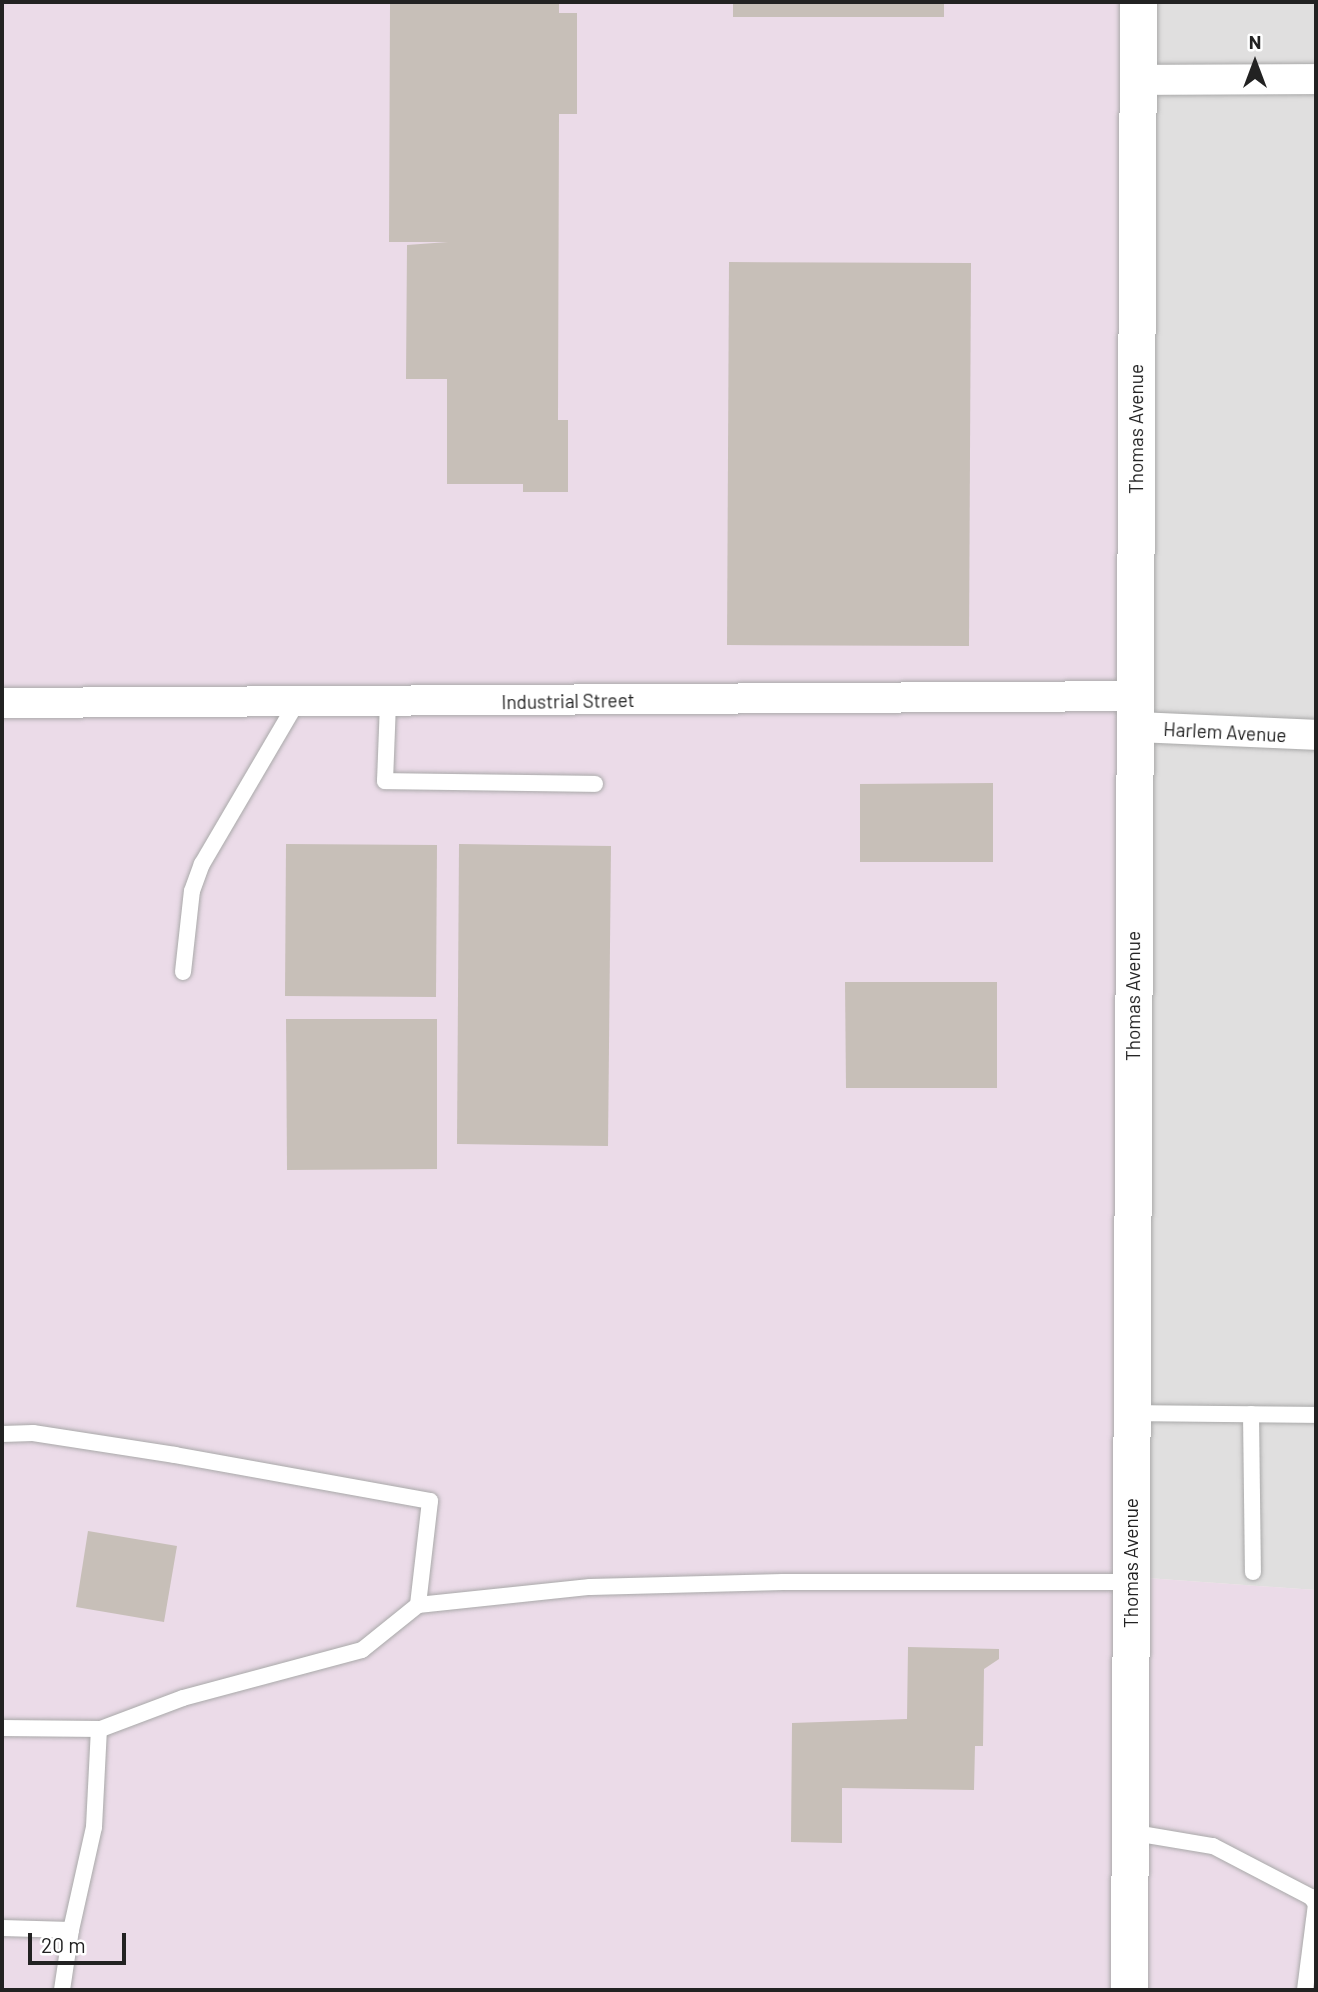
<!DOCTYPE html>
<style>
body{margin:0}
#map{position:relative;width:1318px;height:1992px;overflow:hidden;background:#f2efe9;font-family:Barlow,sans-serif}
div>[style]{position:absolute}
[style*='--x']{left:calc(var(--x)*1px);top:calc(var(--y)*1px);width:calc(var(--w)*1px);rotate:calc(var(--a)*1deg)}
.residential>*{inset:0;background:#e0dfdf}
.industrial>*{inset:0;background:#ebdbe8}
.building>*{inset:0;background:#c7bfb8}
.roads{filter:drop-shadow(0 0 2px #a9a9a9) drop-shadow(0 0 2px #a9a9a9)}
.service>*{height:16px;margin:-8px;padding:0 8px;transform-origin:8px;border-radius:8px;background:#fff}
.minor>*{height:30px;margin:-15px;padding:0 15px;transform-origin:15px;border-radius:15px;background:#fff}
.tertiary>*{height:37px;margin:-18.5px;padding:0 18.5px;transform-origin:18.5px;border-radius:18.5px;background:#fff}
span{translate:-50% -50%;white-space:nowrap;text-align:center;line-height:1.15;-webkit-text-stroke:7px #fff;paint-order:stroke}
.street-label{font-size:19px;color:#222}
.frame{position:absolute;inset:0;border:4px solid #222;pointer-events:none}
.north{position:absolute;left:1220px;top:28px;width:70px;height:70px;-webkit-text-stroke:5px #fff;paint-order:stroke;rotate:0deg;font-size:19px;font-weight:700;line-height:28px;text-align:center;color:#222}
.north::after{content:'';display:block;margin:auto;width:24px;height:32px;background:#222;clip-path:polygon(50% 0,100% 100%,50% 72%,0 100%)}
.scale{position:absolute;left:28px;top:1933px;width:98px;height:32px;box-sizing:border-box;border:4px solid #222;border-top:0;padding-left:9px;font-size:21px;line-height:24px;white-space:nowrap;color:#222;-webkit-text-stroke:5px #fff;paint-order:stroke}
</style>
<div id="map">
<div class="residential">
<i style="clip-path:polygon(1154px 2px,1316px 2px,1316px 1590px,1147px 1578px)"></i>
</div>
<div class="industrial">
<i style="clip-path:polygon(2px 2px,1121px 2px,1112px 1990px,2px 1990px)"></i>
<i style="clip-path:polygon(1147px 1578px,1316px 1590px,1316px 1990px,1145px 1990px)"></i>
</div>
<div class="building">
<i style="clip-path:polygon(390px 2px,559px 2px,559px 13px,577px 13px,577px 114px,559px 114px,558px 420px,568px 420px,568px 492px,523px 492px,523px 484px,447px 484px,447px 379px,406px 379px,407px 245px,448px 242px,389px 242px)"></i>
<i style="clip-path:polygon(733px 2px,944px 2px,944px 17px,733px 17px)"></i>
<i style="clip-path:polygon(729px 262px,971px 263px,969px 646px,727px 645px)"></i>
<i style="clip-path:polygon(993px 783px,993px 862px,860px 862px,860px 784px)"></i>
<i style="clip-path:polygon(286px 844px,437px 845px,436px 997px,285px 996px)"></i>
<i style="clip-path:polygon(459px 844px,611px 846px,608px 1146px,457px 1144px)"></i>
<i style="clip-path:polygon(845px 982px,997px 982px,997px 1088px,846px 1088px)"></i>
<i style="clip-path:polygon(286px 1019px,437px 1019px,437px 1169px,287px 1170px)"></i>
<i style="clip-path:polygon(88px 1531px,177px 1546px,164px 1622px,76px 1607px)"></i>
<i style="clip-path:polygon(908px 1647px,999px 1649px,999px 1659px,984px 1669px,983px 1746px,975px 1746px,974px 1790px,842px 1788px,842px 1843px,791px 1842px,792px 1723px,907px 1719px)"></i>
</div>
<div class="roads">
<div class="service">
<i style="--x:388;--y:703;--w:78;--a:92.2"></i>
<i style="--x:385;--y:781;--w:210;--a:0.8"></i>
<i style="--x:183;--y:972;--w:81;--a:-83.7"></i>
<i style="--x:192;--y:891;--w:29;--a:-70"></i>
<i style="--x:202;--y:864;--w:186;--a:-59.6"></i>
<i style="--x:1131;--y:1413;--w:185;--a:0.6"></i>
<i style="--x:1251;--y:1414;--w:158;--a:89.3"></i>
<i style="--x:2;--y:1434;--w:31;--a:-2"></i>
<i style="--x:33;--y:1433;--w:144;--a:8.8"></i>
<i style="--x:175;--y:1455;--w:259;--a:10.2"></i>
<i style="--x:430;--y:1501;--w:105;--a:96.6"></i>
<i style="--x:418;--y:1605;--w:72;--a:141.2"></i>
<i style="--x:362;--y:1650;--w:185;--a:165"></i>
<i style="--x:183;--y:1698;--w:88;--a:159.3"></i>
<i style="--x:101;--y:1729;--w:99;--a:-179.4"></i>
<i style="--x:418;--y:1605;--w:173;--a:-6"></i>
<i style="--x:590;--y:1587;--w:193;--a:-1.5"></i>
<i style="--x:783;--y:1582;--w:348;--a:0"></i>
<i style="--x:1129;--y:1832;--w:85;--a:9.5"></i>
<i style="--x:1213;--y:1846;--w:110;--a:27.5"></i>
<i style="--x:1311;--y:1897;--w:9;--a:54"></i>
<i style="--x:2;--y:1928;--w:69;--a:1.7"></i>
<i style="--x:71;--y:1930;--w:106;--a:-77.4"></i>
<i style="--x:94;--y:1827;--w:98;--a:-87.1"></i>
<i style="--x:62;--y:1990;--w:61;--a:-81.5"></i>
<i style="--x:1305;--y:1990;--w:87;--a:-82.7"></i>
</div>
<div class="minor">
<i style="--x:1137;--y:80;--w:179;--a:-0.3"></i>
<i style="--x:2;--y:703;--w:1133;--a:-0.35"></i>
<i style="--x:1135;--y:727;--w:181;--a:2.5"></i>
</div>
<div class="tertiary">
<i style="--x:1129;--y:1990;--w:1988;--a:-89.74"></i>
</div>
</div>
<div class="street-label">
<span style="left:1136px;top:429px;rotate:-90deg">Thomas Avenue</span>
<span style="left:568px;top:701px;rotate:-1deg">Industrial Street</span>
<span style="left:1225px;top:732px;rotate:3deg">Harlem Avenue</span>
<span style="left:1133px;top:996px;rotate:-90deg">Thomas Avenue</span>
<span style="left:1131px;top:1563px;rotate:-90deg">Thomas Avenue</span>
</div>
<div class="frame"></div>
<div class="north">N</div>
<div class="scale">20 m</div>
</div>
